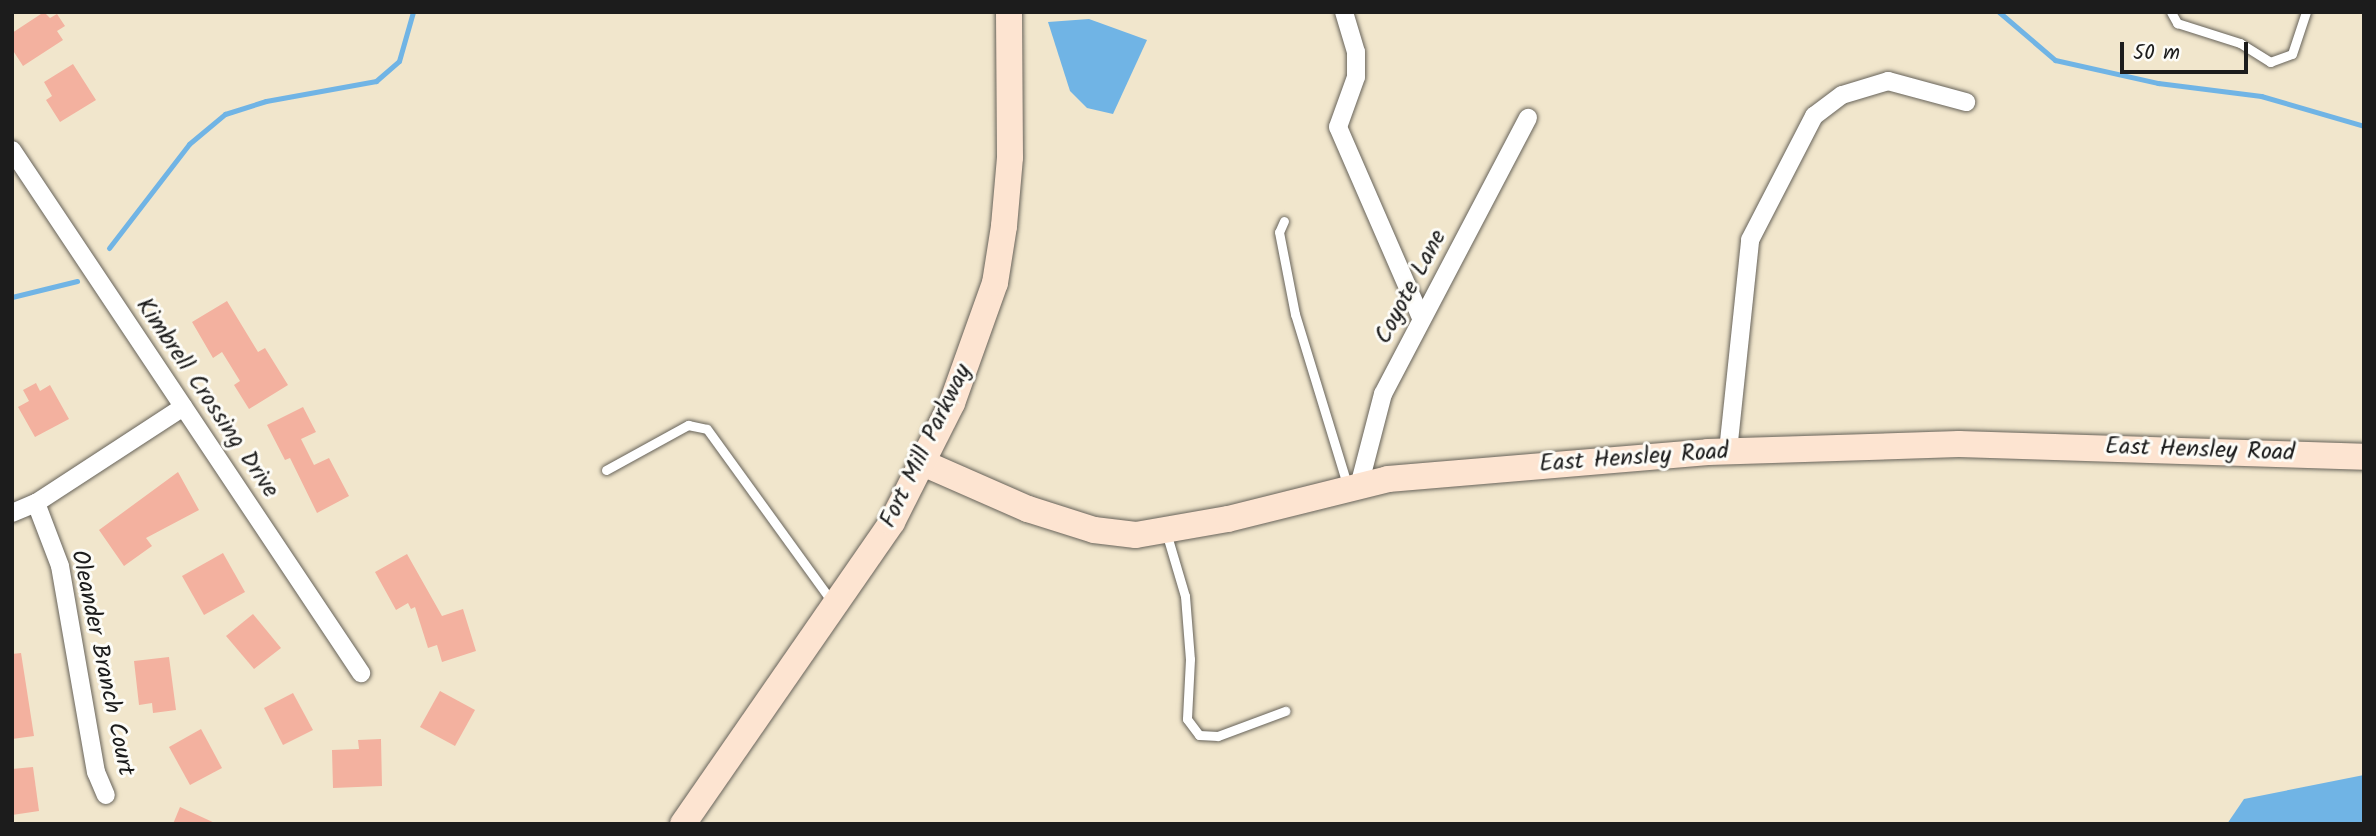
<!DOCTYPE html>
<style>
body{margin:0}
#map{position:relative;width:2376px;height:836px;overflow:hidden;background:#f1e6cc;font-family:Kalam,sans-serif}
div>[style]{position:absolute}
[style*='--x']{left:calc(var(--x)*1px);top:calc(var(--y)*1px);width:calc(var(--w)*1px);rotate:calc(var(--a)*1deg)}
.water>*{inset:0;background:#70b4e5}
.stream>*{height:5px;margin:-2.5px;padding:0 2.5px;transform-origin:2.5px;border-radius:2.5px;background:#70b4e5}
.building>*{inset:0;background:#f3b19f}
.roads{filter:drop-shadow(0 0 2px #67635a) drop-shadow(0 0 2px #67635a)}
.lane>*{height:9px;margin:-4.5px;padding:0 4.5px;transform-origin:4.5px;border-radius:4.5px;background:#fff}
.street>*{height:18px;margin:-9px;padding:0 9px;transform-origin:9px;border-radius:9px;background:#fff}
.secondary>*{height:26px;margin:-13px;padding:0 13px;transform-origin:13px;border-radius:13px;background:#fde4d1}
span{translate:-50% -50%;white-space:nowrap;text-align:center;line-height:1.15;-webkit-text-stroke:6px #fdfcf7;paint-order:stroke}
.street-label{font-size:24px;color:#1c1c1c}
.frame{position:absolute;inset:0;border:14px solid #1c1c1c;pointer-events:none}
.scale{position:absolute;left:2120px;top:42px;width:128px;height:32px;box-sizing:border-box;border:4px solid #1c1c1c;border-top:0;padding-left:9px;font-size:21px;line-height:24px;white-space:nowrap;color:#1c1c1c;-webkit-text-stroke:5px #fdfcf7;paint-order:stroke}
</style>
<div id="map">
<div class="water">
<i style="clip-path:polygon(1089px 19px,1147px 40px,1113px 114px,1087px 108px,1070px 91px,1048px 22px)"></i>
<i style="clip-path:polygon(2364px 775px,2364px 824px,2227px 824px,2244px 799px)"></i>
</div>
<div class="stream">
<i style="--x:1999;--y:12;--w:74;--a:40.6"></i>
<i style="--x:2055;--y:60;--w:106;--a:12.6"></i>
<i style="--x:2158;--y:83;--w:104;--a:7.2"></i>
<i style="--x:2261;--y:96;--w:107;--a:16.2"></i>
<i style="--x:109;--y:248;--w:131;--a:-52.4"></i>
<i style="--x:189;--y:144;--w:47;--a:-39.8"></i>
<i style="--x:225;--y:114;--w:43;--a:-17.6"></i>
<i style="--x:266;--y:101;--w:112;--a:-10.3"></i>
<i style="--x:376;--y:81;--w:30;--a:-41"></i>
<i style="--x:399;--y:61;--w:51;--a:-74.1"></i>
<i style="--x:12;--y:297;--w:67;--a:-13.8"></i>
</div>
<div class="building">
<i style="clip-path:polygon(44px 12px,50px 18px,57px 14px,65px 26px,57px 31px,63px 40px,23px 66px,12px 49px,12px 33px)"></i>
<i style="clip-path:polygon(73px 64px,96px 100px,60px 122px,46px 100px,52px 96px,44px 82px)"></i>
<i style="clip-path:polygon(227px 301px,258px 352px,265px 348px,288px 385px,249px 409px,234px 385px,240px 381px,222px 352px,213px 358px,192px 322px)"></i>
<i style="clip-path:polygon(36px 383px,40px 391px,50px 385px,69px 419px,35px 437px,18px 407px,29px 401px,23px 390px)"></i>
<i style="clip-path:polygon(303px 407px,316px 432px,301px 439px,314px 465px,329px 458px,349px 496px,317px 513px,290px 458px,285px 460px,267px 425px)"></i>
<i style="clip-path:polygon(178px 472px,199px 510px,146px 538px,152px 546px,124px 566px,99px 530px)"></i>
<i style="clip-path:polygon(223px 553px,245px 592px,204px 615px,182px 576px)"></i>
<i style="clip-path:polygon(407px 554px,442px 616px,463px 609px,476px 651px,442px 662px,437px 645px,428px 648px,415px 607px,411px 609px,408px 603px,396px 610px,375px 572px)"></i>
<i style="clip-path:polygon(253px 614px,281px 648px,254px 669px,226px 636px)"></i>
<i style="clip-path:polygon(21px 653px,34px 736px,12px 739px,12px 654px)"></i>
<i style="clip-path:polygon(169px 657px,176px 710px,153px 713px,152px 703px,139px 705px,134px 661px)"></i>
<i style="clip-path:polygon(440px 691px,475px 710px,455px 746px,420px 727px)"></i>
<i style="clip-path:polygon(293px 693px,313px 730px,283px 745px,264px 708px)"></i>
<i style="clip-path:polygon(201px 729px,222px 768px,190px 785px,169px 747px)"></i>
<i style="clip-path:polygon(381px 739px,382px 786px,333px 788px,332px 750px,359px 749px,358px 740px)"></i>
<i style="clip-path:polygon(33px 767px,39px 811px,12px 815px,12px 769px)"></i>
<i style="clip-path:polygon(180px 807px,217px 824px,173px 824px)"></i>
</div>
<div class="roads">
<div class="lane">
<i style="--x:2171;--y:12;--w:13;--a:61"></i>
<i style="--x:2177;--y:23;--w:66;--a:17.6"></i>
<i style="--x:2240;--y:43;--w:36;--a:32"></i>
<i style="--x:2270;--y:62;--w:23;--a:-20"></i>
<i style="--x:2292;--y:54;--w:44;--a:-71.6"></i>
<i style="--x:1284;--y:221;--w:12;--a:114"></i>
<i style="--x:1279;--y:232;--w:84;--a:79"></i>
<i style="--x:1295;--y:314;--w:181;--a:73"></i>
<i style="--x:606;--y:470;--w:94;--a:-28.8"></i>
<i style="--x:688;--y:425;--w:19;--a:12"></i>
<i style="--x:707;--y:429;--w:215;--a:54.1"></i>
<i style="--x:1166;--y:532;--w:67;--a:73.5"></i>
<i style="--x:1185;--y:596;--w:63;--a:85.5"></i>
<i style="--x:1190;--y:659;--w:60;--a:92.9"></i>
<i style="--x:1187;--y:719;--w:20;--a:53"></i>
<i style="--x:1199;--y:735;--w:19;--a:3"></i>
<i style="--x:1218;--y:736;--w:72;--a:-20.5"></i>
</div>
<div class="street">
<i style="--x:1344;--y:12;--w:42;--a:73.3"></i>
<i style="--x:1356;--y:52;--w:25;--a:90"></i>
<i style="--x:1356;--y:77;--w:53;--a:109.8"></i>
<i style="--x:1338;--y:127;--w:208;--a:66.5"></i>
<i style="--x:12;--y:150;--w:629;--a:56.28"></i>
<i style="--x:1728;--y:451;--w:212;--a:-84"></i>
<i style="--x:1750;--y:240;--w:140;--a:-62.7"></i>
<i style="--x:1814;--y:116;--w:35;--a:-37"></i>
<i style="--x:1842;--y:95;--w:48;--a:-16.9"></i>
<i style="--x:1888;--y:81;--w:81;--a:15.1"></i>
<i style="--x:1359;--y:486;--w:95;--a:-75.4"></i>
<i style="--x:1383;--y:394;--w:312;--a:-62.3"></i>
<i style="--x:36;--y:503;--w:67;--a:69.1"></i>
<i style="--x:60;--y:566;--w:209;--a:80.1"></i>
<i style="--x:96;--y:772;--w:25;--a:67"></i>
<i style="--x:12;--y:513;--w:26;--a:-23"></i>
<i style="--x:36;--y:503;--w:176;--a:-33.1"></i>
</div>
<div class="secondary">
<i style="--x:923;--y:463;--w:115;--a:23.7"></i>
<i style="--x:1028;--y:509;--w:69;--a:17.7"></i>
<i style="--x:1094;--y:530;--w:42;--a:6.8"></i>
<i style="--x:1136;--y:535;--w:93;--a:-9.9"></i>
<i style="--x:1228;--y:519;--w:165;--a:-14"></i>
<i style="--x:1388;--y:479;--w:321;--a:-4.8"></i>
<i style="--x:1708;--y:452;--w:251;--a:-1.8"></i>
<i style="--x:1959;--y:444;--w:405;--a:1.8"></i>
<i style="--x:683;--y:824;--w:367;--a:-55.3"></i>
<i style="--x:892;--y:522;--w:133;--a:-63.2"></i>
<i style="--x:952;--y:403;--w:127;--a:-70.3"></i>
<i style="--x:995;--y:283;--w:58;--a:-81"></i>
<i style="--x:1004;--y:226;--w:69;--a:-85"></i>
<i style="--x:1010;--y:157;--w:145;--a:-90.4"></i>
</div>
</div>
<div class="street-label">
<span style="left:1411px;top:287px;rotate:-62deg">Coyote Lane</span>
<span style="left:207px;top:398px;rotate:56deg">Kimbrell Crossing Drive</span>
<span style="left:926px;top:446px;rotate:-64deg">Fort Mill Parkway</span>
<span style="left:2200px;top:450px;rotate:2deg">East Hensley Road</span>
<span style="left:1634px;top:458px;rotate:-4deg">East Hensley Road</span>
<span style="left:102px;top:663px;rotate:78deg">Oleander Branch Court</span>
</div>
<div class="frame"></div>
<div class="scale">50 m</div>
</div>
